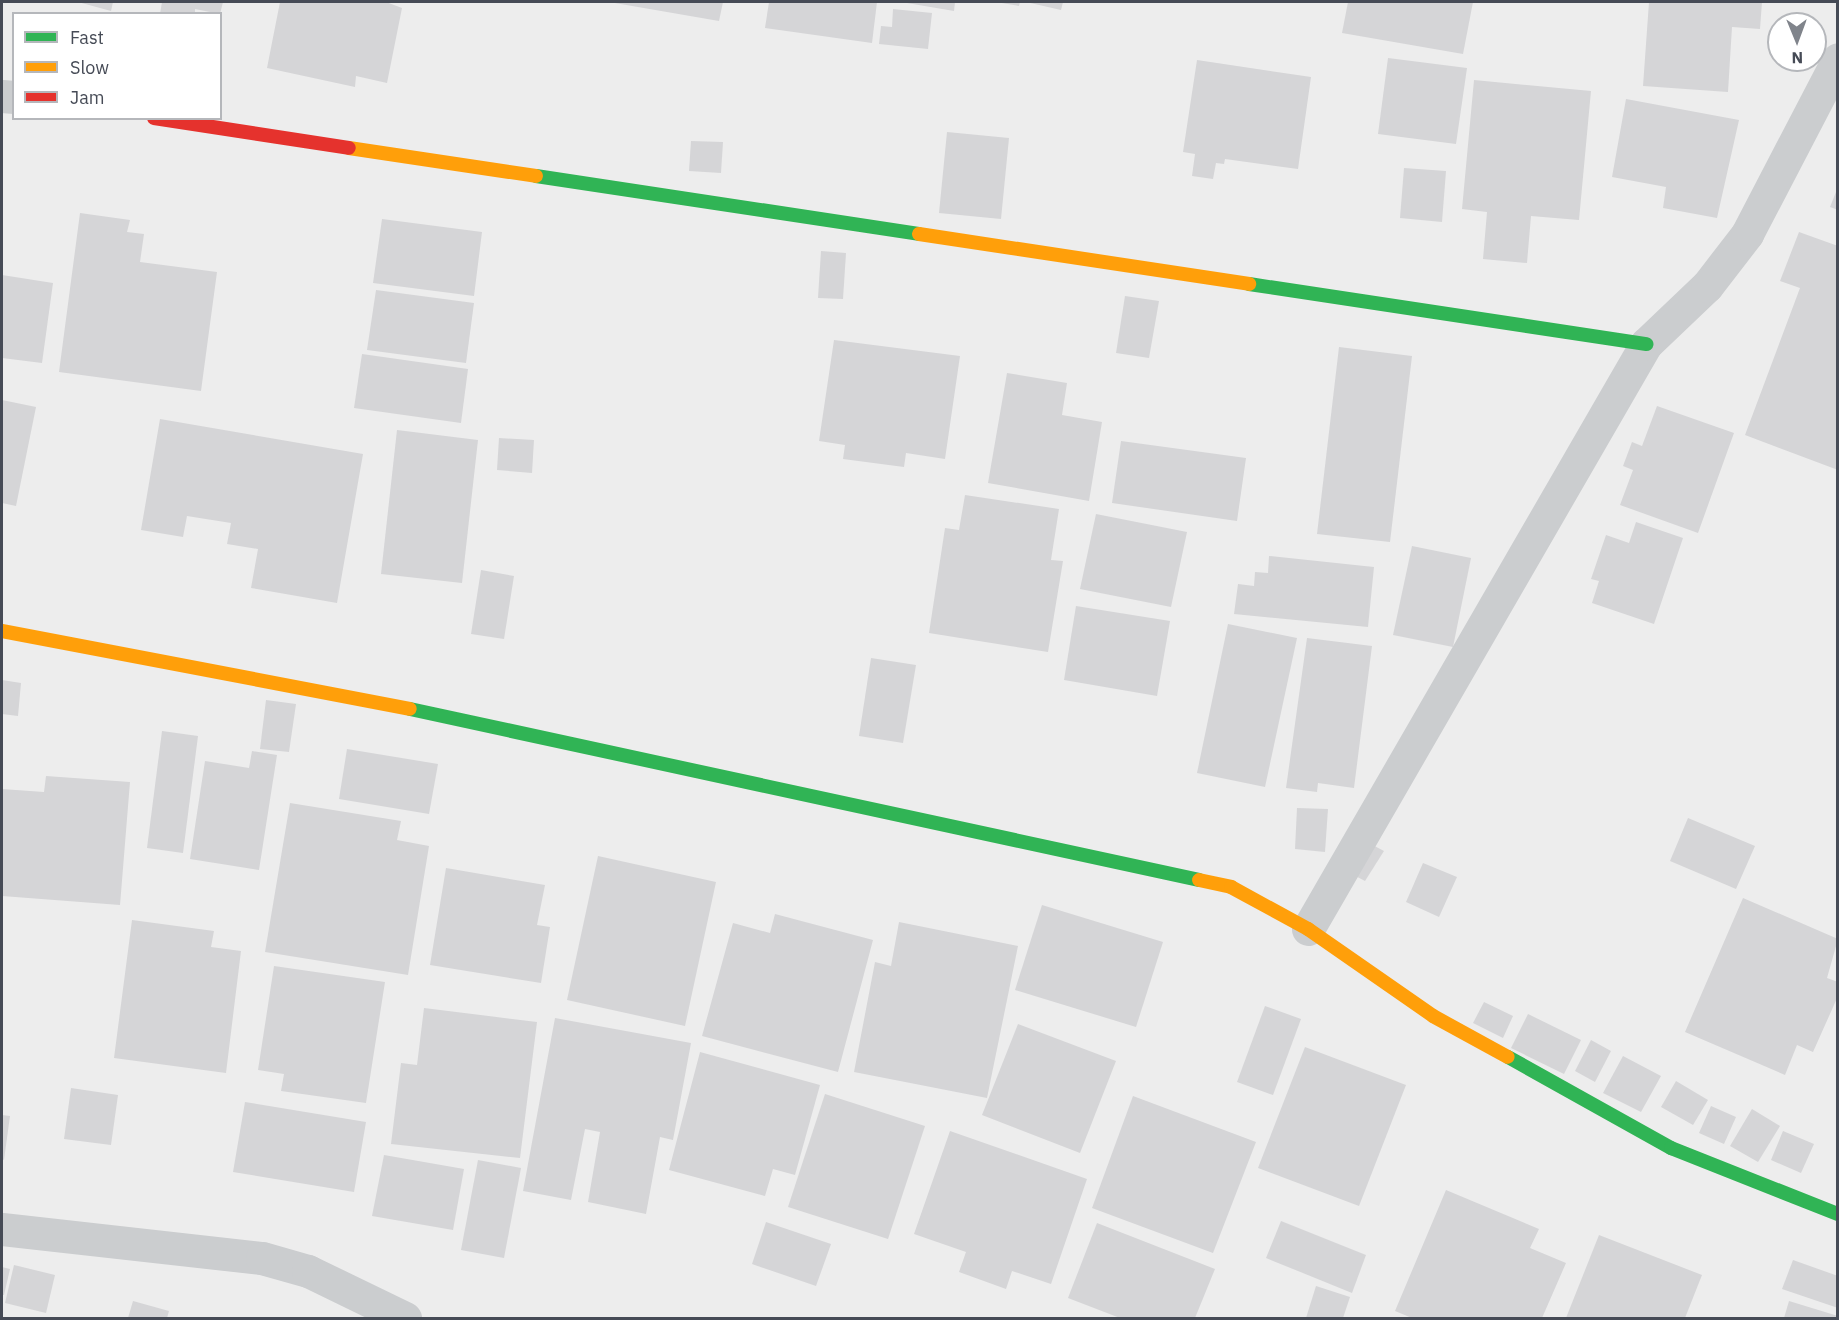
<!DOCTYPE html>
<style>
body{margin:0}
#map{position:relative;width:1839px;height:1320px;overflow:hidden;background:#ededed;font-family:"IBM Plex Sans",sans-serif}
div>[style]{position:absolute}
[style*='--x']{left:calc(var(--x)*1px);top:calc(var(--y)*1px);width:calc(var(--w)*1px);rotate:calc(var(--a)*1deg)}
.building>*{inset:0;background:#d5d5d7}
.street>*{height:33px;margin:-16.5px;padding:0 16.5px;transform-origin:16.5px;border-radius:16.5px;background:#cbcdcf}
.fast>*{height:14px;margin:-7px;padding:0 7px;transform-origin:7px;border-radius:7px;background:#30b455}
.slow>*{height:14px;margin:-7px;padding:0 7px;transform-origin:7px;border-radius:7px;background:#ff9f0a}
.jam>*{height:14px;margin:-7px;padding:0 7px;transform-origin:7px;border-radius:7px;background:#e5322d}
span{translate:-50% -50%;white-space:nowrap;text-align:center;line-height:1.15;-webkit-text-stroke:4.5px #fff;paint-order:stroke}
.frame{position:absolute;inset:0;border:3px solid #464b56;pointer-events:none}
.legend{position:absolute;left:12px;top:12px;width:210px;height:108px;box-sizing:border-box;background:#fff;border:2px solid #b5b7bb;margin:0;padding:8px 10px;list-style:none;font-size:18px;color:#464b56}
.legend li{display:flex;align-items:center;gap:12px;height:30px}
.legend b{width:30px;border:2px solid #b5b7bb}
.north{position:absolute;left:1767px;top:12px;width:60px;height:60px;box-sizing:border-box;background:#fff;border:2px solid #b5b7bb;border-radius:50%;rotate:179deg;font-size:16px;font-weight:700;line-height:24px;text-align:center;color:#464b56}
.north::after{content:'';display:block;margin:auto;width:21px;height:27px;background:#80848b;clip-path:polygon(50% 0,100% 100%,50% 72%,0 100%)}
</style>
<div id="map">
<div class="building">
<i style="clip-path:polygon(78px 2px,113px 2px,111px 11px)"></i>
<i style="clip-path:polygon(162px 2px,223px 2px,220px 14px,195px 9px,195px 14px,160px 14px)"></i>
<i style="clip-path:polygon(280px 2px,386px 2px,402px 8px,387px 83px,356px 76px,355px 87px,267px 68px)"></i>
<i style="clip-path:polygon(609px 2px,723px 2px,719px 21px)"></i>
<i style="clip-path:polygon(769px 2px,877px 2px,872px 43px,765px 28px)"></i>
<i style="clip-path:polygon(901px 2px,955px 2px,954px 11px)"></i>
<i style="clip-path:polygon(996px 2px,1020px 2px,1019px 6px)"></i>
<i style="clip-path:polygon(1026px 2px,1063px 2px,1061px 10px)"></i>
<i style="clip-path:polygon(1348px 2px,1473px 2px,1463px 54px,1342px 33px)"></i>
<i style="clip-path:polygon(1649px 2px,1762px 2px,1760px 29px,1732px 27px,1728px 92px,1643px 86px)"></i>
<i style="clip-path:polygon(893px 9px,932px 13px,928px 49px,879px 44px,881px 26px,892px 27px)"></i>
<i style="clip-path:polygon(1388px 58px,1467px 68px,1456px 144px,1378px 134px)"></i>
<i style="clip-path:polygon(1197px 60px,1311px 77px,1298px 169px,1225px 159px,1224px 164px,1216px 163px,1213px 179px,1192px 176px,1195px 154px,1183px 152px)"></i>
<i style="clip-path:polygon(1474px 80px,1591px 91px,1579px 220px,1531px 216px,1527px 263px,1483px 259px,1487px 212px,1462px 209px)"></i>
<i style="clip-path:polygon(1626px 99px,1739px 120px,1717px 218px,1663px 208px,1666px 187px,1612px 177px)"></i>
<i style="clip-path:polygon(947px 132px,1009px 138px,1001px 219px,939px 213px)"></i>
<i style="clip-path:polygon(691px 141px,723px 142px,721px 173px,689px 171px)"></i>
<i style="clip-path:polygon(1404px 168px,1446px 171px,1442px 222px,1400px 218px)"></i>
<i style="clip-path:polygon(1838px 187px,1838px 210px,1830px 207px)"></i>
<i style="clip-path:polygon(80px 213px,130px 220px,127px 232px,144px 234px,140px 262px,217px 272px,201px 391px,59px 372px)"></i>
<i style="clip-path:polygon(382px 219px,482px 232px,474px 296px,373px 283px)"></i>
<i style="clip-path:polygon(1799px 232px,1838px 246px,1838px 470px,1745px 435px,1800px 288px,1780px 281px)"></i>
<i style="clip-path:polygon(821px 251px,846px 253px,843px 299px,818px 298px)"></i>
<i style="clip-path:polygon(2px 275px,53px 283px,42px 363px,2px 358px)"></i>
<i style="clip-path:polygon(376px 290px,474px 303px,466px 363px,367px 350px)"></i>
<i style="clip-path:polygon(1125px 296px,1159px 301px,1149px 358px,1116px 353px)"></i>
<i style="clip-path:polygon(834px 340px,960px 356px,945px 459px,906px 453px,904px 467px,843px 459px,845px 445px,819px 441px)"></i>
<i style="clip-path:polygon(1339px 347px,1412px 356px,1390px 542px,1317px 534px)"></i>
<i style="clip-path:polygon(362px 354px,468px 369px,461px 423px,354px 408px)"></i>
<i style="clip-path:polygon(1007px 373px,1067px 383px,1062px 415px,1102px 422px,1089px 501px,988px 483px)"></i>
<i style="clip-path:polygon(2px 400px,36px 407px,16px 506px,2px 503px)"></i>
<i style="clip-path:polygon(1657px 406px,1734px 433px,1698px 533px,1620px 505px,1633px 470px,1623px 466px,1632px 442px,1642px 446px)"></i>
<i style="clip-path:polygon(160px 419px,363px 454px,337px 603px,251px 588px,258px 549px,227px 544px,231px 523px,187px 516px,183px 537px,141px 530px)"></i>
<i style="clip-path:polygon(397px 430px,478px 440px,462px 583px,381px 574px)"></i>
<i style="clip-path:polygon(499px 438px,534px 440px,532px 473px,497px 470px)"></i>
<i style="clip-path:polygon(1121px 441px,1246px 458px,1237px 521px,1112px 503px)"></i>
<i style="clip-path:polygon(965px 495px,1059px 509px,1051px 560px,1063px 561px,1048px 652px,929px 633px,945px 528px,959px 530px)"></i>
<i style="clip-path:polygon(1096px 514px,1187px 532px,1171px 607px,1080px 589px)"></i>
<i style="clip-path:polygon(1636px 522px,1683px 538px,1654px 624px,1592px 603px,1599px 581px,1591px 579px,1606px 535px,1629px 543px)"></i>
<i style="clip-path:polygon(1412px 546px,1471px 558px,1453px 647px,1393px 635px)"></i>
<i style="clip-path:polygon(1269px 556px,1374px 567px,1368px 627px,1234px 614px,1238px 584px,1254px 586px,1255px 572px,1268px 573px)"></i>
<i style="clip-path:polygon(481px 570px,514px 576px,504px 639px,471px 634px)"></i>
<i style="clip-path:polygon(1076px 606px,1170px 621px,1157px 696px,1064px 680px)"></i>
<i style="clip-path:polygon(1228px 624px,1297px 638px,1265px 787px,1197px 773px)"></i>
<i style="clip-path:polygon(1307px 638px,1372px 646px,1354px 788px,1318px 783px,1317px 792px,1286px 788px)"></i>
<i style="clip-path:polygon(871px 658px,916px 665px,903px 743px,859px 736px)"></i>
<i style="clip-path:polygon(2px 680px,21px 683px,18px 716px,2px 714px)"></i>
<i style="clip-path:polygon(266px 700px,296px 704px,289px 752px,260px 749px)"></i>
<i style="clip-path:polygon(162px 731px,198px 736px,183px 853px,147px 848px)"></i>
<i style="clip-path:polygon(347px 749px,438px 764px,429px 814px,339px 799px)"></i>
<i style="clip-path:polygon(252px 751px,277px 755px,259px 870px,190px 859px,205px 761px,249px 768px)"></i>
<i style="clip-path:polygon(46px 776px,130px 782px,120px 905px,2px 896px,2px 789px,44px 792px)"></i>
<i style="clip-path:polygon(290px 803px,401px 821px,397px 840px,429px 846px,408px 975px,265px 952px)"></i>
<i style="clip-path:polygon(1297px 808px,1328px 809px,1325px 852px,1295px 849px)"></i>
<i style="clip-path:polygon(1688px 818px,1755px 846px,1736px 889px,1670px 861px)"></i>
<i style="clip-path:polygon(1365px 841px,1384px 851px,1365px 881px,1346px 871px)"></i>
<i style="clip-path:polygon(598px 856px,716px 882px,685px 1026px,567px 1000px)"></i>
<i style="clip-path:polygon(1423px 863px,1457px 877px,1439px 917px,1406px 902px)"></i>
<i style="clip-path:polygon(446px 868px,545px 885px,537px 925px,550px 927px,541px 983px,430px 965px)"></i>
<i style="clip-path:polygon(1743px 898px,1838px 939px,1827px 978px,1838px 982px,1838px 996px,1813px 1052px,1797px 1045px,1785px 1075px,1685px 1032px)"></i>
<i style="clip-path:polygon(1042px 905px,1163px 942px,1136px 1027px,1015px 990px)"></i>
<i style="clip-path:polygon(775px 914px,873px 940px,838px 1072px,702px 1036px,733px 923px,770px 933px)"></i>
<i style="clip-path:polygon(132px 920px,214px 931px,211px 947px,241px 951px,226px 1073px,114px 1058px)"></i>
<i style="clip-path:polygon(899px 922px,1018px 946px,987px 1098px,854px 1072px,875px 962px,891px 966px)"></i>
<i style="clip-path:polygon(274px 966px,385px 982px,366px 1103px,281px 1091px,284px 1074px,258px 1070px)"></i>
<i style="clip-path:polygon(1484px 1002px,1513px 1016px,1503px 1038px,1473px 1023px)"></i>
<i style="clip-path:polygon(1265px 1006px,1301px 1019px,1273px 1095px,1237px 1082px)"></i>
<i style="clip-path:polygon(424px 1008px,537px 1022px,520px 1158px,391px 1144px,401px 1063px,417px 1065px)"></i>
<i style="clip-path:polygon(1528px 1014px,1581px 1040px,1564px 1074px,1511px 1048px)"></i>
<i style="clip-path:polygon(555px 1018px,691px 1043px,673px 1140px,660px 1137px,646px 1214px,588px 1202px,600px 1132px,585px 1129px,571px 1200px,523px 1191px)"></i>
<i style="clip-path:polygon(1018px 1024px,1116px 1061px,1080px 1153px,982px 1115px)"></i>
<i style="clip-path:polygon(1591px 1040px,1611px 1051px,1595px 1082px,1575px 1071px)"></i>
<i style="clip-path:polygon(1305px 1047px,1406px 1085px,1359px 1206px,1258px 1168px)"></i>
<i style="clip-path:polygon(700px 1052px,820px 1085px,795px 1175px,773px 1169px,765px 1196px,669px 1170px)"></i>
<i style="clip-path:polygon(1623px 1056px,1661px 1076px,1641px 1112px,1603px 1093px)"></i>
<i style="clip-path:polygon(1676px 1081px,1708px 1100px,1693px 1125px,1661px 1107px)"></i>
<i style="clip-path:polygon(71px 1088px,118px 1095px,111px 1145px,64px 1139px)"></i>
<i style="clip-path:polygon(825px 1094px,925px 1126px,888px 1239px,788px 1207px)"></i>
<i style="clip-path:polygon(1133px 1096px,1256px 1142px,1213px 1253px,1092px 1208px)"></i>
<i style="clip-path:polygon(245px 1102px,366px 1122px,354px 1192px,233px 1172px)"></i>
<i style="clip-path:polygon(1711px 1106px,1736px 1117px,1724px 1144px,1699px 1133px)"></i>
<i style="clip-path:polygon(1752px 1109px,1780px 1126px,1758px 1162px,1730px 1146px)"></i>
<i style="clip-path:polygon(2px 1115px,10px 1116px,4px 1160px,2px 1159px)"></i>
<i style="clip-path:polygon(950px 1131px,1087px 1179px,1051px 1284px,1012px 1271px,1006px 1289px,959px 1272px,966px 1252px,914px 1234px)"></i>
<i style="clip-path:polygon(1783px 1131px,1814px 1144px,1801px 1173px,1771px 1160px)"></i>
<i style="clip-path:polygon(384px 1155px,464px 1169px,453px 1230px,372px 1216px)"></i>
<i style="clip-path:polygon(478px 1160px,521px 1168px,504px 1258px,461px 1250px)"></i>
<i style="clip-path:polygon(1446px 1190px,1539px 1229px,1530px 1248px,1566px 1263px,1542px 1318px,1412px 1318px,1395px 1311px)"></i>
<i style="clip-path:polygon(1281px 1221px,1366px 1255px,1352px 1293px,1266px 1258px)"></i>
<i style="clip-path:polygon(766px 1222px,831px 1244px,816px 1286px,752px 1264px)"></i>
<i style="clip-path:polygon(1097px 1223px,1215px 1269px,1195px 1318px,1120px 1318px,1068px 1298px)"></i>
<i style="clip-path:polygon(1599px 1235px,1702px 1275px,1685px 1318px,1566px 1318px)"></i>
<i style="clip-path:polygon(1793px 1260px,1838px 1276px,1838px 1308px,1782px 1289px)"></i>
<i style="clip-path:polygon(14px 1265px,55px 1275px,46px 1313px,5px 1303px)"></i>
<i style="clip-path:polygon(2px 1267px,10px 1269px,4px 1295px,2px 1295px)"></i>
<i style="clip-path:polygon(1316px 1286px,1350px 1297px,1343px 1318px,1306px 1318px)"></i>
<i style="clip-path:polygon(133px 1301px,169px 1311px,167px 1318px,128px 1318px)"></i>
<i style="clip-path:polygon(1789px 1301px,1838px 1316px,1838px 1318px,1784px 1318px)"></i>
</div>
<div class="street">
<i style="--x:2;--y:96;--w:12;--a:5"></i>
<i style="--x:1308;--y:929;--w:676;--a:-59.98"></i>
<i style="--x:1646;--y:344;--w:84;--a:-43.6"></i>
<i style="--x:1707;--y:286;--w:66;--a:-52.4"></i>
<i style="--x:1747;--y:234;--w:197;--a:-62.5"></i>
<i style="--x:2;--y:1229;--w:262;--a:6.4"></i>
<i style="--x:262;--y:1258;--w:48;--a:15.8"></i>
<i style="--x:308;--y:1271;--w:108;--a:25.9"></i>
</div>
<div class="fast">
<i style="--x:536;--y:176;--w:387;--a:8.6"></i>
<i style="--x:1249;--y:284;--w:402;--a:8.6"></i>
<i style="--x:410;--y:709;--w:807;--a:12.23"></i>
<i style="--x:1508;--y:1057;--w:187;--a:29.2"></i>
<i style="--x:1671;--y:1148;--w:180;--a:21.6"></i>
</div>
<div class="slow">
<i style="--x:349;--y:148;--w:189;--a:8.5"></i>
<i style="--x:919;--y:234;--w:334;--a:8.6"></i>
<i style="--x:2;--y:631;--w:415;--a:10.8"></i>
<i style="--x:1199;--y:880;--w:33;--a:12"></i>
<i style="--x:1231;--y:887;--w:88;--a:28.6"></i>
<i style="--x:1308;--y:929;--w:152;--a:34.8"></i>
<i style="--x:1433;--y:1016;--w:85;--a:28.7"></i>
</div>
<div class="jam">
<i style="--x:154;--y:118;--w:197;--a:8.7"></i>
</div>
<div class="frame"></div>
<ul class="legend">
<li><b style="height:8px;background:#30b455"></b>Fast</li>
<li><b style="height:8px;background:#ff9f0a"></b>Slow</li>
<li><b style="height:8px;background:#e5322d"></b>Jam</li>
</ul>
<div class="north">N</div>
</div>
